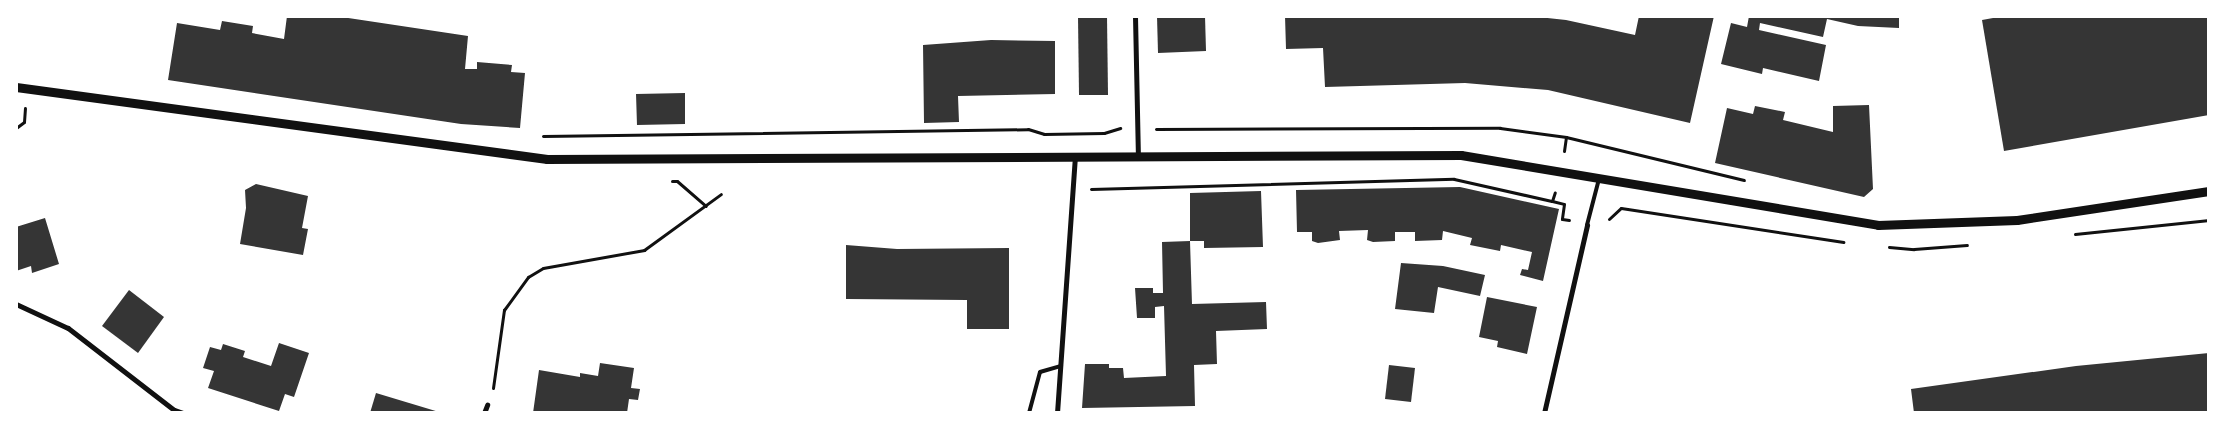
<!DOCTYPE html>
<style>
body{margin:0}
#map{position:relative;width:2225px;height:429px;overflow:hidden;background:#fff;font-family:"Alegreya Sans",sans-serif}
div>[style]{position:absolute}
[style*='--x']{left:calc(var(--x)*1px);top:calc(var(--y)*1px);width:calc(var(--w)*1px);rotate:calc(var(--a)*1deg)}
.building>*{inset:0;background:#353535}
.path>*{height:3px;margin:-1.5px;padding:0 1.5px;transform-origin:1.5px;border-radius:1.5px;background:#111}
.service>*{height:4px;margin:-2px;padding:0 2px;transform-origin:2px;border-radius:2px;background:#111}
.minor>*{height:5px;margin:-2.5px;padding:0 2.5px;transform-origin:2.5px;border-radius:2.5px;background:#111}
.tertiary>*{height:9px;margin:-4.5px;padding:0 4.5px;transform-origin:4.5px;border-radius:4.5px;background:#111}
span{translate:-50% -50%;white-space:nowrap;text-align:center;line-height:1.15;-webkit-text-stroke:4px #fff;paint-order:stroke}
.frame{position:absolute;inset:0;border:18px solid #fff;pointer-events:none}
</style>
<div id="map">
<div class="building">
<i style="clip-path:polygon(287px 16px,335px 16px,468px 36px,465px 69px,477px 69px,477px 62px,512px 65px,511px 72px,525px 73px,520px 128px,461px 124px,168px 80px,177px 23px,220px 30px,222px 21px,253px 26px,252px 33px,284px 39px)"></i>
<i style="clip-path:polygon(1078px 16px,1107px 16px,1108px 95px,1079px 95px)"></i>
<i style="clip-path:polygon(1157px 16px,1205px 16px,1206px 51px,1158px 53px)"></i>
<i style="clip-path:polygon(1285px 16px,1529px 16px,1566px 20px,1635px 35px,1639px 16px,1714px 16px,1690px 123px,1548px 90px,1465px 83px,1325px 87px,1323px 48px,1286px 49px)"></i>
<i style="clip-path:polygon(1749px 16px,1899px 16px,1899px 28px,1858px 26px,1827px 19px,1823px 37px,1760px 23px,1759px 30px,1826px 45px,1819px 81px,1763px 68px,1762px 74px,1721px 64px,1731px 23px,1747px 27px)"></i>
<i style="clip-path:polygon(2004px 16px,2209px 16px,2209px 115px,2004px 151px,1982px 20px)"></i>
<i style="clip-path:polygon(991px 40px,1055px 41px,1055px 94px,958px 96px,959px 122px,924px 123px,923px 45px)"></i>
<i style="clip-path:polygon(685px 93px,685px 124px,637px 125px,636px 94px)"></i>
<i style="clip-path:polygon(1869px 105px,1873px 189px,1864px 197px,1715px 163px,1727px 108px,1753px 114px,1755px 106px,1785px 112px,1783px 120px,1833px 132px,1833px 106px)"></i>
<i style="clip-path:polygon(256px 184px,308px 196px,302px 228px,308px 229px,303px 255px,240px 244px,246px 208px,245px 190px)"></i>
<i style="clip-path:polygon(1460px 187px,1559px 209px,1543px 281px,1520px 275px,1522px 269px,1528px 270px,1532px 252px,1501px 245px,1500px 251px,1470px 245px,1472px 238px,1443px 231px,1442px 240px,1415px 241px,1415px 232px,1395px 232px,1395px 241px,1373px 242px,1367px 240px,1368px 230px,1339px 231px,1340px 240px,1318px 243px,1312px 241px,1312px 232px,1297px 232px,1296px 190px)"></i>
<i style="clip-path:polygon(1261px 191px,1263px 247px,1204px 248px,1204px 241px,1190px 241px,1190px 193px)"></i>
<i style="clip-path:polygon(45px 218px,59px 264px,32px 273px,31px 266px,16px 271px,16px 227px)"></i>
<i style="clip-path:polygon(1190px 241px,1192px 304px,1266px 302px,1267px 329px,1216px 331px,1217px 364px,1194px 365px,1195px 406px,1082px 408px,1085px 364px,1109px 364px,1109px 368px,1123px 368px,1124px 378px,1166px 376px,1164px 306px,1155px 307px,1155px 318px,1137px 318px,1135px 288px,1153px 288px,1153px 293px,1163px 293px,1162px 242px)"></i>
<i style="clip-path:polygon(846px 245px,897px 249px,1009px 248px,1009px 329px,967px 329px,967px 300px,846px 299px)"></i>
<i style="clip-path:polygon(1401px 263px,1443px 266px,1485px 275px,1480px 296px,1438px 287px,1434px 313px,1395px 309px)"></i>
<i style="clip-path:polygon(129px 290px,164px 317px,138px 353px,102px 326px)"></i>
<i style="clip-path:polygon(1487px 297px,1537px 307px,1527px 354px,1497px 347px,1498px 341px,1479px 337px)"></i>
<i style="clip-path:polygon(279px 343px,309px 353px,294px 397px,285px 394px,279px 411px,208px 388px,214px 371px,203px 368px,210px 347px,221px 350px,223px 344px,245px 351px,243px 357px,271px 366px)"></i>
<i style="clip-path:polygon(2209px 353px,2209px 412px,1914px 413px,1911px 389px,2076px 366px)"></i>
<i style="clip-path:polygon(600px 363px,634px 368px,631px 388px,640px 389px,638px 400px,629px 399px,627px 413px,533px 413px,539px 370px,580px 377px,580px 373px,598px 376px)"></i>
<i style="clip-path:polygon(1389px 365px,1415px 368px,1411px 402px,1385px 399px)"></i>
<i style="clip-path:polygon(376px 393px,439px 412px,439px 413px,370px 413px)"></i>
</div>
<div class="path">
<i style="--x:16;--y:128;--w:10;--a:-37"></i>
<i style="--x:24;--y:122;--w:14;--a:-86"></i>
<i style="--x:1156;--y:129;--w:344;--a:-0.2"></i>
<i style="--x:1500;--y:128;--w:67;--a:7.8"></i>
<i style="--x:1566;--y:137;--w:183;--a:13.6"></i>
<i style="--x:543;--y:136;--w:485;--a:-0.8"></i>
<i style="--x:1028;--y:129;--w:17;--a:17"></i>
<i style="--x:1044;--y:134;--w:60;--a:-1"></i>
<i style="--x:1104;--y:133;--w:17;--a:-17"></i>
<i style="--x:1564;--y:151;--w:14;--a:-82"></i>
<i style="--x:672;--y:181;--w:5;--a:0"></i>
<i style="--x:677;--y:181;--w:38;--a:41"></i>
<i style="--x:1091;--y:189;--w:363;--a:-1.6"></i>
<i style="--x:1454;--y:179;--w:100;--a:12.7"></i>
<i style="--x:1552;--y:201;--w:9;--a:-72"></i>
<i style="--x:1552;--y:201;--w:12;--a:14"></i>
<i style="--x:1564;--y:204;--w:15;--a:98"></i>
<i style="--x:1562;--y:219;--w:7;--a:8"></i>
<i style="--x:1609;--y:219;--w:16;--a:-43"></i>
<i style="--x:1621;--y:208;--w:225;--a:8.7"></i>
<i style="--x:2075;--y:234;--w:135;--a:-6"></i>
<i style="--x:1889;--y:247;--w:25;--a:5"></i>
<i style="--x:1914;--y:249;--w:53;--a:-4.3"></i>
<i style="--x:493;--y:388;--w:79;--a:-82"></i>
<i style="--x:504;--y:310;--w:41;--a:-54"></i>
<i style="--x:528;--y:277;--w:17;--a:-31"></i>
<i style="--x:543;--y:268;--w:103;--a:-10.1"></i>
<i style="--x:644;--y:250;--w:95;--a:-36"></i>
</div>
<div class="service">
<i style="--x:1587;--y:225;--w:48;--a:-75.4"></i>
<i style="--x:1029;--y:413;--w:42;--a:-75"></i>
<i style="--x:1040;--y:372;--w:22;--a:-16"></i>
</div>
<div class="minor">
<i style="--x:1135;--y:16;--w:139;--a:88.8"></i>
<i style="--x:16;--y:304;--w:57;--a:24.8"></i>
<i style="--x:68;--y:328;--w:134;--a:37.7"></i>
<i style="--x:174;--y:410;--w:9;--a:18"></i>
<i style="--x:484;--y:413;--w:9;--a:-69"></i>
<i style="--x:1057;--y:413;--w:258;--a:-86"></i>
<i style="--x:1544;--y:413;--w:193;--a:-77.1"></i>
</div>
<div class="tertiary">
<i style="--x:16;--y:87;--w:536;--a:7.72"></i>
<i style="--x:547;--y:159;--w:914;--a:-0.25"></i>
<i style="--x:1461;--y:155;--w:423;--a:9.5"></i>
<i style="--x:1878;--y:225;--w:139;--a:-2.1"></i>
<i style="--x:2017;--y:220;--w:194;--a:-8.6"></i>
</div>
<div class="frame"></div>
</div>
